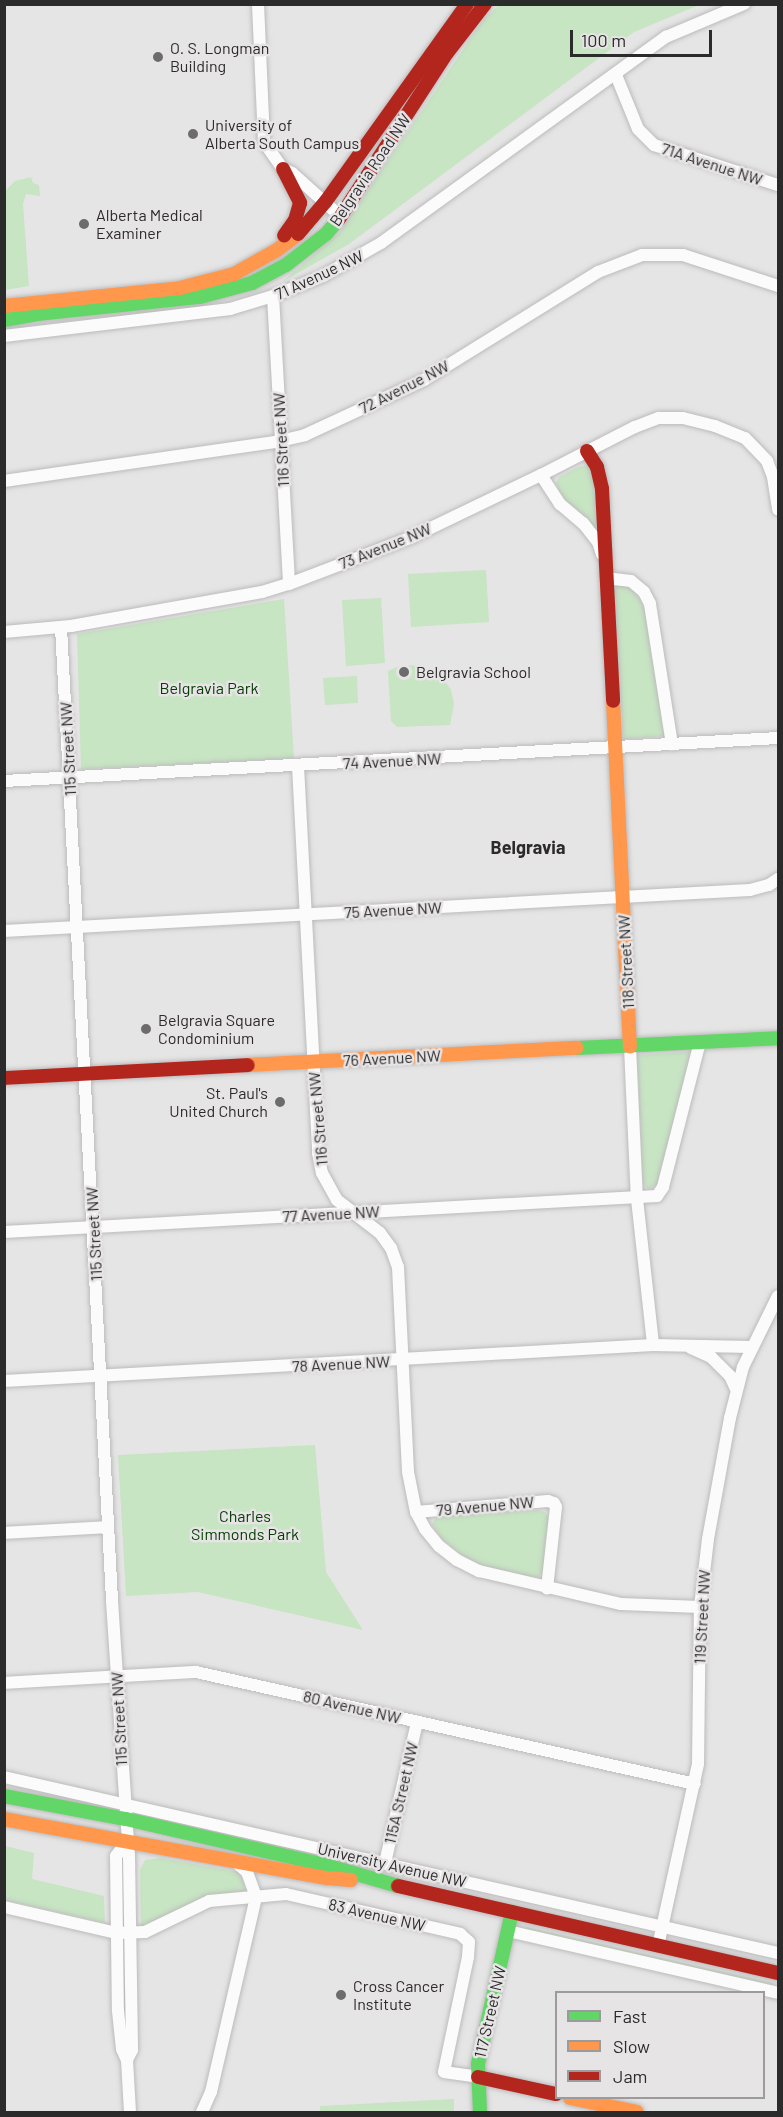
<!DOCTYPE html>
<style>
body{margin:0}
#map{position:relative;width:783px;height:2117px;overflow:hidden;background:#e6e5e5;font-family:Barlow,sans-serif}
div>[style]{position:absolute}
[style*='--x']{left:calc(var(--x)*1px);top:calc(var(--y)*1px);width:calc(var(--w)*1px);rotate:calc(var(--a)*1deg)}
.green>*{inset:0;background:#c7e4c3}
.roads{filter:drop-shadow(0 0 2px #bcbbbb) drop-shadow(0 0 2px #bcbbbb)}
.street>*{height:12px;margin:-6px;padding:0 6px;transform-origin:6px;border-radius:6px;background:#fbfbfb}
.fast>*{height:14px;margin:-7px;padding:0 7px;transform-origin:7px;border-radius:7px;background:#63d668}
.slow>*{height:14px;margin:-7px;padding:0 7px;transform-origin:7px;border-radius:7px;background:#ff974d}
.jam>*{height:14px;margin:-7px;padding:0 7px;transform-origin:7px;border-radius:7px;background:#b3261e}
.dots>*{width:16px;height:16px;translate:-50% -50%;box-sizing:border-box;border:3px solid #e7e4e5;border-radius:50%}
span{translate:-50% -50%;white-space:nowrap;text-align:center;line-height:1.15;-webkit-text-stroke:5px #e7e4e5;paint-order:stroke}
.poi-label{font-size:16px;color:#2c2b2c}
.left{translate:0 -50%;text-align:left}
.right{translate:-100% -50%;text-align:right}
.street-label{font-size:16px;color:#2c2b2c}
.park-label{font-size:16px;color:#033d00}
.neighbourhood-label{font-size:18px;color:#2c2b2c;font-weight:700}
.frame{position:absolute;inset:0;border:6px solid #2c2b2c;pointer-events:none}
.legend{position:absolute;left:555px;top:1991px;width:210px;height:108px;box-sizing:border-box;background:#e7e4e5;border:2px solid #9c9a9b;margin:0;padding:8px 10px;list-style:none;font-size:18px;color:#2c2b2c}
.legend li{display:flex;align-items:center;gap:12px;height:30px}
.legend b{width:30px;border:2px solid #9c9a9b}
.scale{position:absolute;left:570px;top:30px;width:142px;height:27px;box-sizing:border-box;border:3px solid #2c2b2c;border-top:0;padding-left:8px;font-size:18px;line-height:21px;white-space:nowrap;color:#2c2b2c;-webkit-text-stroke:4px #e7e4e5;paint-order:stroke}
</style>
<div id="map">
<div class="green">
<i style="clip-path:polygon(499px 5px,699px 5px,634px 32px,349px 244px,282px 282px,340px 232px,483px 20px)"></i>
<i style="clip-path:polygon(31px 177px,33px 183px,39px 185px,40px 196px,26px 194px,23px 204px,29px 286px,5px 290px,5px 191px,15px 181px)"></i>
<i style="clip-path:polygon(588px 465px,592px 469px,599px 528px,595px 529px,563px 498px,556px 483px,559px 477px,578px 467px)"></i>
<i style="clip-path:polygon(486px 570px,489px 622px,411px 627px,408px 574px)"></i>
<i style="clip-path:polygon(617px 585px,626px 586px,635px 591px,645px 609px,665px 736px,624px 739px,623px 735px,613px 594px)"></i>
<i style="clip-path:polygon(381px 598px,385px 663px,346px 666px,342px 600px)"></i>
<i style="clip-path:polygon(284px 599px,294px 759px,81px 769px,77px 634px)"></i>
<i style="clip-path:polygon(402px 665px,424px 666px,443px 678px,451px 690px,454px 704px,450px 725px,397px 727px,391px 721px,388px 671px)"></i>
<i style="clip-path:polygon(357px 676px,358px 703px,325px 705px,323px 678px)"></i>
<i style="clip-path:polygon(691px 1052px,657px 1185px,648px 1189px,643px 1184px,637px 1055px)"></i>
<i style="clip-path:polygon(315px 1445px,326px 1572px,363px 1630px,198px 1592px,126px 1596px,118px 1455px)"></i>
<i style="clip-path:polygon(538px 1510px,545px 1512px,549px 1519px,543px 1572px,537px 1578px,488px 1567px,467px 1559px,442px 1539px,432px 1524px,437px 1516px)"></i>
<i style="clip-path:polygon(5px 1846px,34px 1853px,32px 1879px,104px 1896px,105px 1923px,5px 1900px)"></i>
<i style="clip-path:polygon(160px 1858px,238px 1872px,244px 1882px,245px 1895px,147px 1927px,141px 1927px,140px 1870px,145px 1860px)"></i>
<i style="clip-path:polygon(526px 1927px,773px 1983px,773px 1985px,525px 1931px)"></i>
<i style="clip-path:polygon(454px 2099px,454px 2112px,320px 2112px,320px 2106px)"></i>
</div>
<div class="roads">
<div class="street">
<i style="--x:258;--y:4;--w:138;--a:87.5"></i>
<i style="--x:264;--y:142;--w:33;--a:55"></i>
<i style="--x:283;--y:169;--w:10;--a:24"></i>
<i style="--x:292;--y:173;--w:66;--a:41.9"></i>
<i style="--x:616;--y:75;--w:58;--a:67.8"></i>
<i style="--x:638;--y:129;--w:23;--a:45"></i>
<i style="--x:654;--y:145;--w:130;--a:17.9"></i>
<i style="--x:273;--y:296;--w:288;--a:86.8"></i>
<i style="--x:4;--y:336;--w:228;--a:-6.8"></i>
<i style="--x:230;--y:309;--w:45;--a:-16.8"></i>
<i style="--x:273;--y:296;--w:54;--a:-21.8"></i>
<i style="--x:323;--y:276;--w:67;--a:-29.6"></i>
<i style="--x:381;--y:243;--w:352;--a:-35.9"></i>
<i style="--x:666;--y:37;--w:85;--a:-22.9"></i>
<i style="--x:541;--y:475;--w:35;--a:57"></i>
<i style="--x:560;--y:504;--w:30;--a:40"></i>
<i style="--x:583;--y:523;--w:24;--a:52"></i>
<i style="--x:598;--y:542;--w:13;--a:72"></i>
<i style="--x:4;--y:481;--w:279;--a:-8.2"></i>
<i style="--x:280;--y:441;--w:26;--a:-13"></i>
<i style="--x:305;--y:435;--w:131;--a:-24.8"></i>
<i style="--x:424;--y:380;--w:205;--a:-31.8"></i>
<i style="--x:598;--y:272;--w:47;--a:-21.1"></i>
<i style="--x:642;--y:255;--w:41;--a:0"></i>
<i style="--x:683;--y:255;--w:100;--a:18.1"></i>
<i style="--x:606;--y:578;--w:25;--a:7"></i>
<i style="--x:631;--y:581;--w:17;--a:40"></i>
<i style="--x:644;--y:592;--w:13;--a:63"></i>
<i style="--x:650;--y:604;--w:142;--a:81.1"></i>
<i style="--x:61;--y:627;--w:975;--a:87"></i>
<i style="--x:112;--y:1601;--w:256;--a:86.2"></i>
<i style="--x:129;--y:1856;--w:194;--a:89.1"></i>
<i style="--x:132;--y:2050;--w:11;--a:117"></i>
<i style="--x:127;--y:2060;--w:52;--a:86.7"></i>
<i style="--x:4;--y:632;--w:67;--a:-5.1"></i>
<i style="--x:71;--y:626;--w:194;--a:-10.1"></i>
<i style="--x:262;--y:592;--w:28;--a:-17"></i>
<i style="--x:289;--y:584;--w:132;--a:-20.9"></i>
<i style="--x:412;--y:537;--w:143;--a:-25.7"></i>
<i style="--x:541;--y:475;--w:106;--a:-27.1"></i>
<i style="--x:635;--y:427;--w:26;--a:-21"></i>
<i style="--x:659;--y:418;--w:24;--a:0"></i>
<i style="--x:683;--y:418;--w:33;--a:14"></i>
<i style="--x:715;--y:426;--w:32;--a:22"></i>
<i style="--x:745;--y:438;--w:32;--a:46"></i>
<i style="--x:767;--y:461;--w:17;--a:69"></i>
<i style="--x:773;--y:477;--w:33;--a:81"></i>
<i style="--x:298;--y:766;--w:388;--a:87"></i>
<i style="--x:318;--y:1153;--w:20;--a:79"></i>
<i style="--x:322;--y:1173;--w:31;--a:61"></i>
<i style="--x:337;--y:1200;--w:54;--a:37.5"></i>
<i style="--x:380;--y:1233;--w:19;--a:54"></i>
<i style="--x:391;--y:1248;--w:20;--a:70"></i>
<i style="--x:398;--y:1267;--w:205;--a:87.2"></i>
<i style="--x:408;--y:1472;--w:41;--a:78.7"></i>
<i style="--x:416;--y:1512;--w:19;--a:62"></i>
<i style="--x:425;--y:1529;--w:22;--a:51"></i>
<i style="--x:439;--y:1546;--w:23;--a:38"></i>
<i style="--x:457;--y:1560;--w:25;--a:27"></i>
<i style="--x:479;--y:1571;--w:146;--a:13.1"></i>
<i style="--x:621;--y:1604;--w:79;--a:2.2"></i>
<i style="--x:4;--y:781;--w:775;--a:-3.18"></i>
<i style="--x:4;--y:931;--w:747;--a:-3.15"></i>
<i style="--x:750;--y:890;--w:20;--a:-15"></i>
<i style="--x:769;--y:885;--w:11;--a:-34"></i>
<i style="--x:630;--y:1047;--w:152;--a:87.4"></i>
<i style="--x:637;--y:1199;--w:147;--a:83.7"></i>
<i style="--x:4;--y:1232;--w:654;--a:-3.16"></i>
<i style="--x:657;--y:1196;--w:11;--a:-56"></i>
<i style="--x:663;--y:1187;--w:150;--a:-75.7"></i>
<i style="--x:691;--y:1348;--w:22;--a:24"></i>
<i style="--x:711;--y:1357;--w:27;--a:45"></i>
<i style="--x:730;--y:1376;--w:14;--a:65"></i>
<i style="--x:4;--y:1381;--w:650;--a:-3.17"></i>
<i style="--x:653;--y:1345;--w:98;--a:1.2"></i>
<i style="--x:416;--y:1512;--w:132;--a:-4.8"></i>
<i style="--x:548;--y:1501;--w:6;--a:18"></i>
<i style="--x:554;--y:1503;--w:4;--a:63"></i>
<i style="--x:556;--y:1507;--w:82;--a:96.3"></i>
<i style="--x:4;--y:1533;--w:104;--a:-3.3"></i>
<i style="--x:4;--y:1683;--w:192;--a:-3.3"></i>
<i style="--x:196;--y:1672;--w:511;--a:12.65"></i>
<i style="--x:4;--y:1777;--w:794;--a:12.81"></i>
<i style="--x:127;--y:1841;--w:19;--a:126"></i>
<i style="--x:116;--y:1856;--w:155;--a:89.3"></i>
<i style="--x:118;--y:2011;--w:38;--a:84"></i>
<i style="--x:122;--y:2049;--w:12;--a:66"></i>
<i style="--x:234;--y:1861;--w:17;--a:40"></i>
<i style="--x:247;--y:1872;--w:27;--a:70"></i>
<i style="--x:385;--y:1863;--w:145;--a:-77.2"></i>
<i style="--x:4;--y:1907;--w:116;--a:13"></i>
<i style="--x:117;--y:1933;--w:28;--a:-2"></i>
<i style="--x:145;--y:1932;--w:71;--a:-25.8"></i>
<i style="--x:209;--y:1901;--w:77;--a:-5.2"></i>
<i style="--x:286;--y:1894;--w:179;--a:12.9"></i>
<i style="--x:460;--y:1934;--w:12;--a:42"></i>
<i style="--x:469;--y:1942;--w:15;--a:94"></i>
<i style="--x:468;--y:1957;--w:117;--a:101.8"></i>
<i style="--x:444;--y:2072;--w:34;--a:8"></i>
<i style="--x:508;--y:1931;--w:277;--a:12.9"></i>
<i style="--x:658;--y:1946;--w:186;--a:-77.6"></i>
<i style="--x:698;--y:1764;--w:157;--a:-89.3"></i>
<i style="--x:700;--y:1607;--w:68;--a:-83.3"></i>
<i style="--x:708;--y:1539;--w:123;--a:-79.7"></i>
<i style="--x:730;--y:1418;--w:53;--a:-75.7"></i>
<i style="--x:743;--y:1367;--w:79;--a:-63.8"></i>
<i style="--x:202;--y:2112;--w:22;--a:-66"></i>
<i style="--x:211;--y:2092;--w:200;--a:-77"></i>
</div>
<div class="fast">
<i style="--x:4;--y:320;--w:34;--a:-10"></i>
<i style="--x:37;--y:314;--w:164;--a:-6"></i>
<i style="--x:200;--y:297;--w:54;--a:-15.1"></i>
<i style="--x:252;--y:283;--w:38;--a:-28"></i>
<i style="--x:286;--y:265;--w:51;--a:-37.8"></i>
<i style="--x:326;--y:234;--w:20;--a:-49"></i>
<i style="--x:577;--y:1048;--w:201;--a:-2.8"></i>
<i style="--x:4;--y:1796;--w:124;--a:10.7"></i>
<i style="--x:126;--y:1819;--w:208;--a:13"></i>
<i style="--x:329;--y:1866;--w:72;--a:16.2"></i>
<i style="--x:480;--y:2112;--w:48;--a:-92.4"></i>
<i style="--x:478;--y:2064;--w:156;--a:-77.4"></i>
</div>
<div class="slow">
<i style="--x:4;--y:306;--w:177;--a:-5.8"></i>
<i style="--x:180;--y:288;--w:56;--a:-14.5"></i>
<i style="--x:234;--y:274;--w:49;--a:-29.2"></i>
<i style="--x:277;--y:250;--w:26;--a:-37"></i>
<i style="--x:613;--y:701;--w:346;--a:87.2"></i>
<i style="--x:248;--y:1065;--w:329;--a:-3"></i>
<i style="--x:4;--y:1819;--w:328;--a:10.4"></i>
<i style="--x:327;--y:1878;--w:24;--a:5"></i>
<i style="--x:570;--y:2098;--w:68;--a:11.8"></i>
</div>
<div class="jam">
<i style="--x:283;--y:169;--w:38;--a:63"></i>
<i style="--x:300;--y:203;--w:18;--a:106"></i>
<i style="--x:295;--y:220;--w:19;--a:125"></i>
<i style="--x:339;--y:219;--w:198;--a:-57"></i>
<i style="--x:447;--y:53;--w:62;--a:-52.2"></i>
<i style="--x:298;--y:234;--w:43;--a:-49.7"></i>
<i style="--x:326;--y:201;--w:242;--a:-54.4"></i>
<i style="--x:587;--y:451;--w:19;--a:58"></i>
<i style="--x:597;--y:467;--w:23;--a:77"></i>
<i style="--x:602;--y:489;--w:212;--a:87"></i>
<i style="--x:4;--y:1078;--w:244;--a:-3"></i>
<i style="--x:398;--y:1886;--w:390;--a:12.9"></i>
<i style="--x:478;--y:2077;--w:80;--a:12.3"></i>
</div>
</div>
<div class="dots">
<i style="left:158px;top:57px;background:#6d6c6d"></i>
<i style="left:193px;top:134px;background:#6d6c6d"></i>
<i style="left:84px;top:224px;background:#6d6c6d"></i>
<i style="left:404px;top:672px;background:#6d6c6d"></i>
<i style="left:146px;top:1029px;background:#6d6c6d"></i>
<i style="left:280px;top:1102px;background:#6d6c6d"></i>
<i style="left:341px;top:1995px;background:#6d6c6d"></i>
</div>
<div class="poi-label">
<span class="left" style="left:170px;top:57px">O. S. Longman<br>Building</span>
<span class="left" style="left:205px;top:134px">University of<br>Alberta South Campus</span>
<span class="left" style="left:96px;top:224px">Alberta Medical<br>Examiner</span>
<span class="left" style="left:416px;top:672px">Belgravia School</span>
<span class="left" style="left:158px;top:1029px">Belgravia Square<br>Condominium</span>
<span class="right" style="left:268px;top:1102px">St. Paul's<br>United Church</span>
<span class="left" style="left:353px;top:1995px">Cross Cancer<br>Institute</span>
</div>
<div class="street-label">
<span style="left:712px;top:164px;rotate:18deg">71A Avenue NW</span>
<span style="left:370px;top:170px;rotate:-56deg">Belgravia Road NW</span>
<span style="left:319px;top:275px;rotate:-25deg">71 Avenue NW</span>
<span style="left:404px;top:387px;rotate:-27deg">72 Avenue NW</span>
<span style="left:281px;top:440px;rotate:-93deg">116 Street NW</span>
<span style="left:385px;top:546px;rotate:-22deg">73 Avenue NW</span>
<span style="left:68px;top:749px;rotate:-93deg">115 Street NW</span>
<span style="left:392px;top:761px;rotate:-3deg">74 Avenue NW</span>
<span style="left:393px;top:910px;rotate:-3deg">75 Avenue NW</span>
<span style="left:626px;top:962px;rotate:-93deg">118 Street NW</span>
<span style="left:392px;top:1058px;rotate:-3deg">76 Avenue NW</span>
<span style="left:318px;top:1119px;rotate:-95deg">116 Street NW</span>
<span style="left:331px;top:1214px;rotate:-3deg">77 Avenue NW</span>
<span style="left:94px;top:1234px;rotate:-93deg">115 Street NW</span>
<span style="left:341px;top:1364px;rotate:-3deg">78 Avenue NW</span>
<span style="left:485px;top:1506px;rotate:-5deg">79 Avenue NW</span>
<span style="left:702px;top:1617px;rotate:-87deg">119 Street NW</span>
<span style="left:352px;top:1707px;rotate:13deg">80 Avenue NW</span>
<span style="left:119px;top:1719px;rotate:-93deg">115 Street NW</span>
<span style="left:401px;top:1793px;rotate:-77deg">115A Street NW</span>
<span style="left:392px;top:1865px;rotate:13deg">University Avenue NW</span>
<span style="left:377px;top:1915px;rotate:13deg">83 Avenue NW</span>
<span style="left:490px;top:2012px;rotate:-77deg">117 Street NW</span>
</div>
<div class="park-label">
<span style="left:209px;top:688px">Belgravia Park</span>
<span style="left:245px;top:1525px">Charles<br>Simmonds Park</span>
</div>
<div class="neighbourhood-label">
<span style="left:528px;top:847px">Belgravia</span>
</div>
<div class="frame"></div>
<ul class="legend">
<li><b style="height:8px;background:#63d668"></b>Fast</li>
<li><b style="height:8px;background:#ff974d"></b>Slow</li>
<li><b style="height:8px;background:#b3261e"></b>Jam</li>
</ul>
<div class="scale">100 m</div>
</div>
